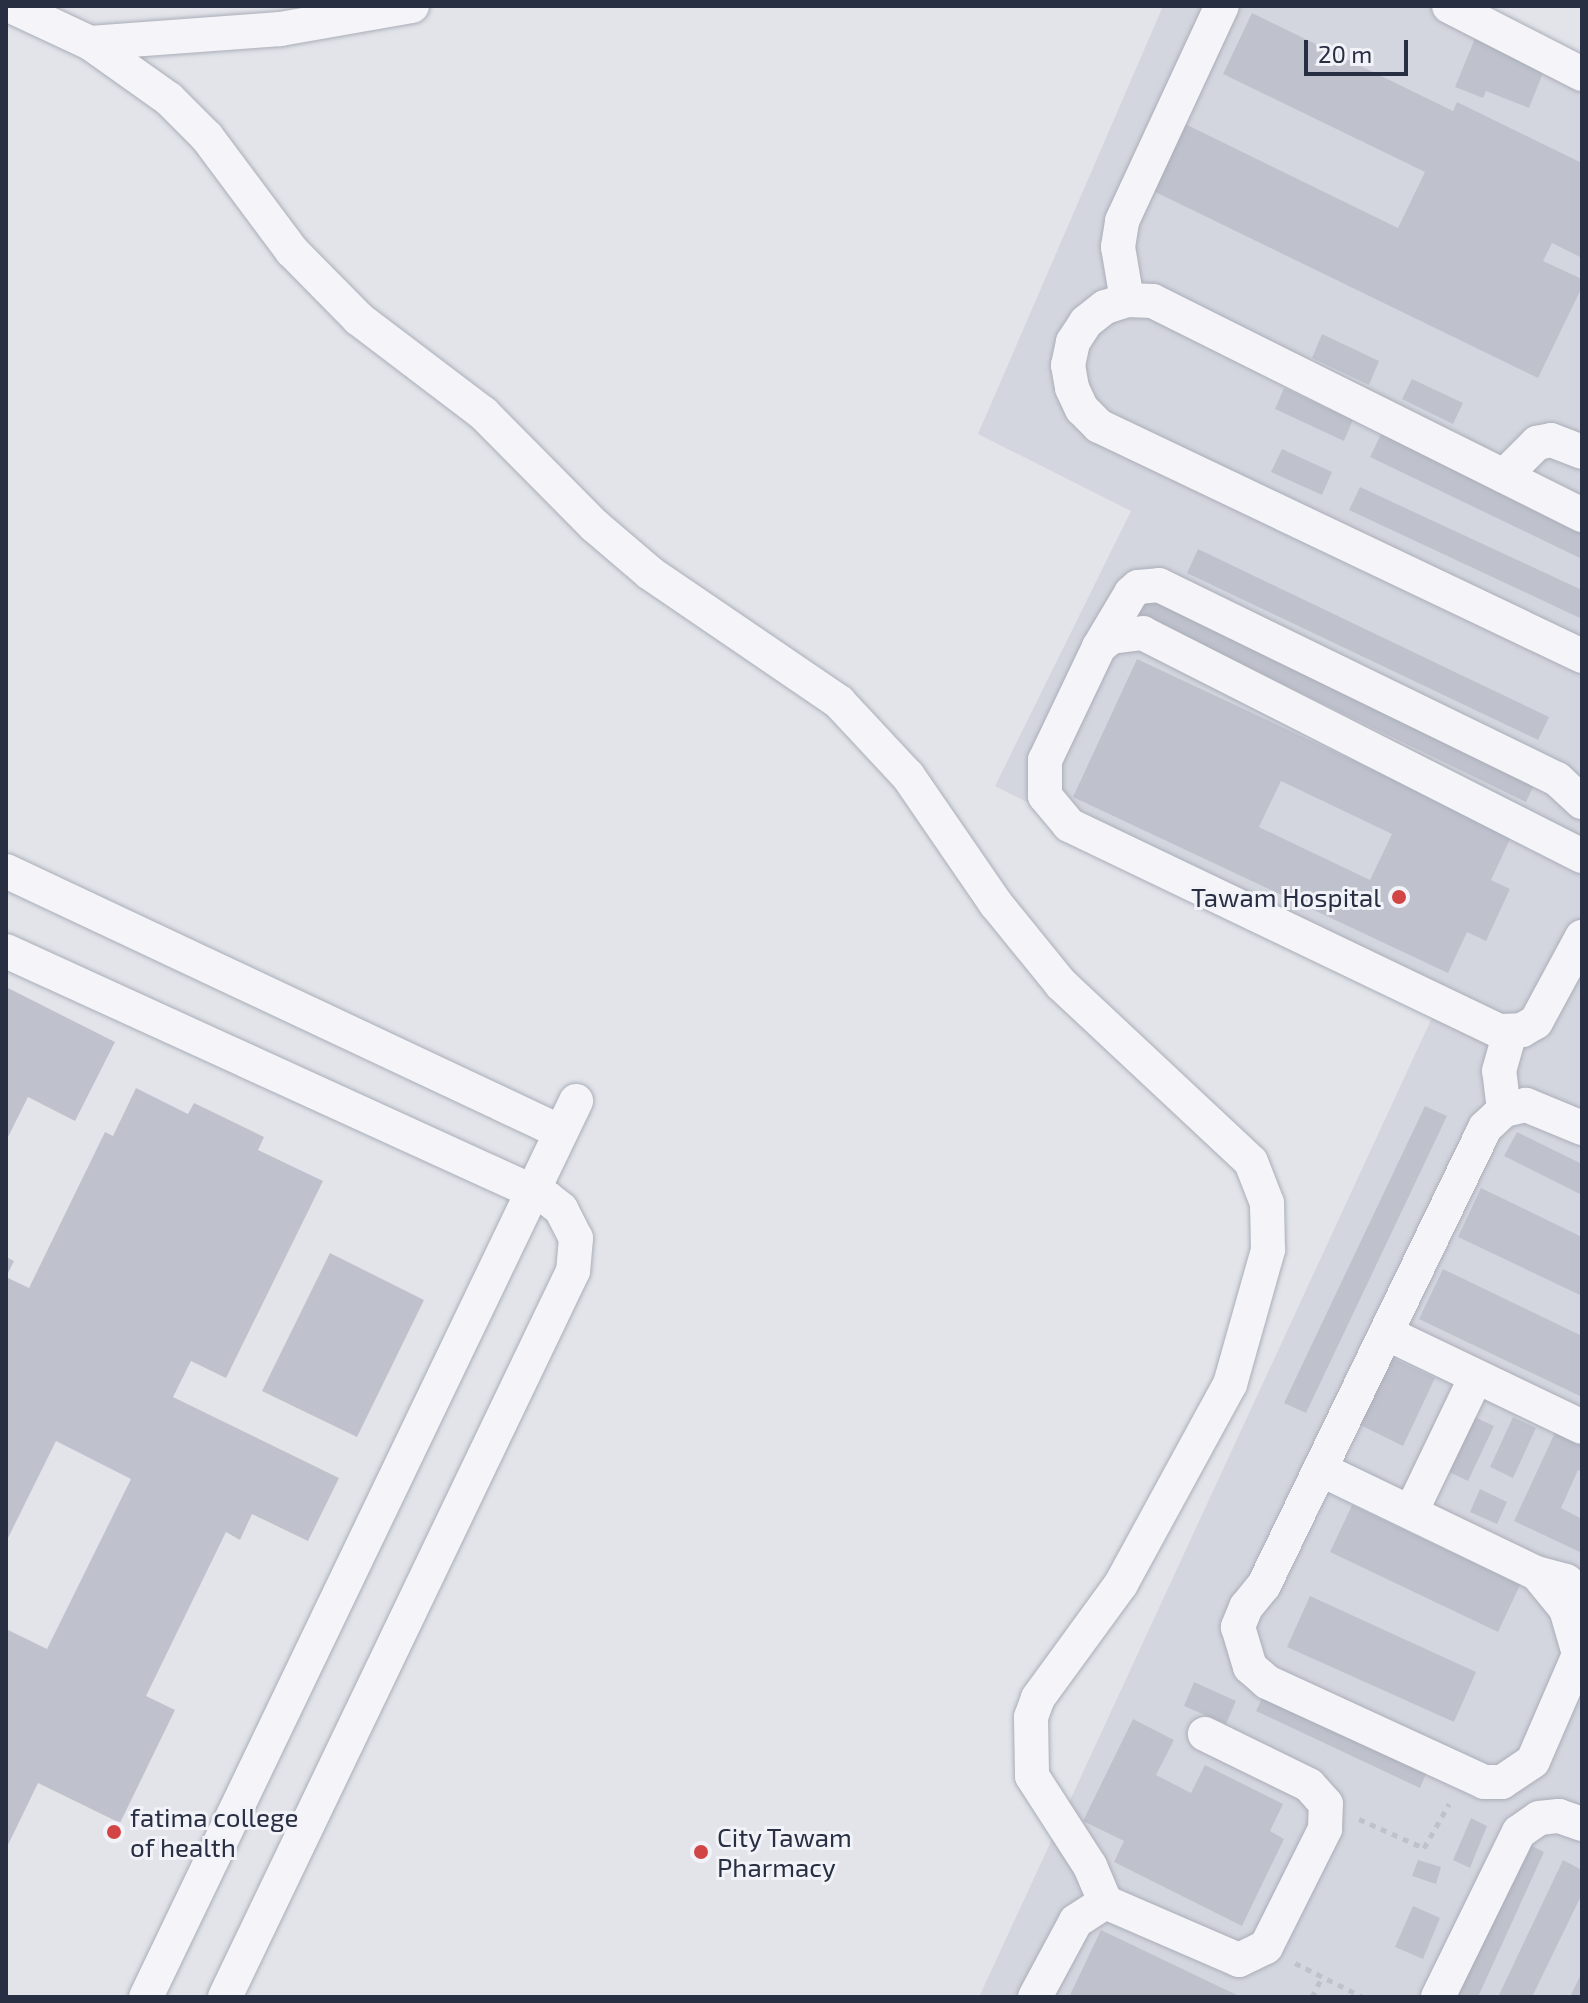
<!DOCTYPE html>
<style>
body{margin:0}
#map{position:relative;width:1588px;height:2003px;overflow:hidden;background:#e2e4ea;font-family:"Exo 2",sans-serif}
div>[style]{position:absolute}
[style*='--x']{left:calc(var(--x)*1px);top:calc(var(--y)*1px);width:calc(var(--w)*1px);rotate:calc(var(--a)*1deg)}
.built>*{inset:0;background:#d4d6df}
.building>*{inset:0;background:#bfc2cd}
.path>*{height:5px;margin-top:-2.5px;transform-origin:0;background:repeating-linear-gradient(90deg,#c0c2ca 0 6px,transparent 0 12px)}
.roads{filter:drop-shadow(0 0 2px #aaaeb8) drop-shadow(0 0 2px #aaaeb8)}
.minor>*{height:34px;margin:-17px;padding:0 17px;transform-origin:17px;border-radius:17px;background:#f5f5f9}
.dots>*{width:22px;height:22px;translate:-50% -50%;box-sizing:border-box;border:4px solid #f1f3f8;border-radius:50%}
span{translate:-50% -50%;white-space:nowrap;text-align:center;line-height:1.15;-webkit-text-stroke:6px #f1f3f8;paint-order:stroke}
.poi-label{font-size:26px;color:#292f43}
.right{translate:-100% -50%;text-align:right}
.left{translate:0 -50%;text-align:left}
.frame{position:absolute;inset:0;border:8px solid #292f43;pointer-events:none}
.scale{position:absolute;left:1304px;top:40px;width:104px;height:36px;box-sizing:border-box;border:4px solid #292f43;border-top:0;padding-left:10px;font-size:24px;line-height:28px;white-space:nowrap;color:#292f43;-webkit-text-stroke:6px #f1f3f8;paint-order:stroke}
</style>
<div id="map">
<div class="built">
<i style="clip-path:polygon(1163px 6px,1454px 6px,1582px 64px,1582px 1997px,979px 1997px,1436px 1009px,995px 786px,1131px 511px,978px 434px)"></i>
</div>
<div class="building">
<i style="clip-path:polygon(1252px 13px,1453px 111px,1457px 102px,1582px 163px,1582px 258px,1552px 243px,1543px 261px,1582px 279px,1582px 287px,1538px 378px,1141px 185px,1173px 118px,1398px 228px,1425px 172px,1223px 74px)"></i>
<i style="clip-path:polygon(1478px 31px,1548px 60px,1529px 108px,1486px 91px,1483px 98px,1455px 87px)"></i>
<i style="clip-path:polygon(1322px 334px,1379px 361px,1369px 385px,1312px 358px)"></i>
<i style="clip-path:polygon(1412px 379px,1463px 403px,1453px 424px,1402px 399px)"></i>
<i style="clip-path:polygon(1284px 388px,1353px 420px,1344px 441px,1275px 409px)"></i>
<i style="clip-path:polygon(1381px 434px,1582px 530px,1582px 559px,1370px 457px)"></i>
<i style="clip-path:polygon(1282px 449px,1332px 472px,1322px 495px,1271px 472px)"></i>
<i style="clip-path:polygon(1360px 487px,1582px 590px,1582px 619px,1349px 510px)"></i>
<i style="clip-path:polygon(1198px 549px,1549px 717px,1538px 740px,1187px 573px)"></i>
<i style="clip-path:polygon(1143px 589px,1537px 779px,1526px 802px,1132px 611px)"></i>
<i style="clip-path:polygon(evenodd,1137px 659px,1512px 835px,1491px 880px,1510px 889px,1486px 941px,1467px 932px,1448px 973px,1073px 797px,1137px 659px,1281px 781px,1392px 834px,1370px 880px,1259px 827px,1281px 781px)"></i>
<i style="clip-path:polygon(6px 987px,115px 1042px,75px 1121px,28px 1097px,6px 1141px)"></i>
<i style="clip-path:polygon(136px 1088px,188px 1114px,194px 1103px,264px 1137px,258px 1150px,323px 1181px,226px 1378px,191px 1361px,173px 1397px,339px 1478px,308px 1541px,252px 1514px,240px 1540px,226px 1532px,146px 1696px,175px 1710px,120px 1823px,38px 1783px,6px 1849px,6px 1629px,47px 1649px,131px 1479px,56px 1441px,6px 1542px,6px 1257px,14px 1261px,6px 1277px,29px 1288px,105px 1132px,113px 1136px)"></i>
<i style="clip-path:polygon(1425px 1106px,1447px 1116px,1306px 1413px,1284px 1403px)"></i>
<i style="clip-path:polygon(1517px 1132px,1582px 1164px,1582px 1195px,1504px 1156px)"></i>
<i style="clip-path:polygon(1481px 1188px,1582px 1237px,1582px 1296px,1458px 1237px)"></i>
<i style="clip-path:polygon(330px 1253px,424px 1300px,357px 1437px,262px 1391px)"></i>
<i style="clip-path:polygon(1443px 1269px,1582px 1336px,1582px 1397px,1419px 1319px)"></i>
<i style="clip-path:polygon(1386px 1355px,1435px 1378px,1403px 1446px,1354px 1422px)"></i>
<i style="clip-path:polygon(1470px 1415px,1494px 1426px,1468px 1481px,1443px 1469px)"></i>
<i style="clip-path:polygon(1513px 1417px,1536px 1428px,1513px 1478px,1490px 1467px)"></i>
<i style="clip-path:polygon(1558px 1426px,1582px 1437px,1582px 1472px,1578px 1470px,1561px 1508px,1582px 1519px,1582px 1553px,1514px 1521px)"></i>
<i style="clip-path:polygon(1480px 1489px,1507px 1502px,1497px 1524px,1470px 1512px)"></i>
<i style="clip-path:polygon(1352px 1505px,1520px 1585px,1498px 1632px,1330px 1552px)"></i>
<i style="clip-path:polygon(1310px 1596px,1476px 1672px,1454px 1722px,1287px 1647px)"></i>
<i style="clip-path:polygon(1194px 1682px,1236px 1701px,1226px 1724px,1184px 1706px)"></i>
<i style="clip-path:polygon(1266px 1690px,1429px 1767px,1420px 1788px,1256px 1711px)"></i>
<i style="clip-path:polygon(1133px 1719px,1174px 1740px,1156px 1775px,1191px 1793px,1205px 1765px,1283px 1804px,1270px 1831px,1284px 1839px,1242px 1926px,1114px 1862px,1124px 1841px,1083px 1821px)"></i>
<i style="clip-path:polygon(1471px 1818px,1487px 1826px,1470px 1868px,1453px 1860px)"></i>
<i style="clip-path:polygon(1522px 1841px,1544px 1852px,1478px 1997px,1450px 1997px)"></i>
<i style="clip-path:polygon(1418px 1860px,1441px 1867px,1436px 1884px,1412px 1876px)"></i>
<i style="clip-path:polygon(1563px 1860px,1582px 1870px,1582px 1894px,1532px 1997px,1498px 1997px)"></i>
<i style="clip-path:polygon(1413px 1906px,1440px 1918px,1423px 1959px,1395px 1947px)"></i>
<i style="clip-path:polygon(1101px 1930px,1241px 1997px,1069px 1997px)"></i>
<i style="clip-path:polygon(1582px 1972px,1582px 1997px,1570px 1997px)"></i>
</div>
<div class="path">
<i style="--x:1359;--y:1819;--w:71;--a:24"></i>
<i style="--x:1424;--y:1848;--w:51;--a:-60.4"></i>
<i style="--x:1295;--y:1963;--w:76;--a:26.6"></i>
<i style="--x:1312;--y:1997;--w:22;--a:-63"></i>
</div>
<div class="roads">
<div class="minor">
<i style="--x:11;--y:6;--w:87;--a:25.1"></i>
<i style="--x:90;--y:43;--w:97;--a:35.3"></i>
<i style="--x:169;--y:99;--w:54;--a:45"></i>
<i style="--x:207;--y:137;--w:142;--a:53.3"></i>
<i style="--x:292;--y:251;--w:95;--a:45.4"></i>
<i style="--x:359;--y:319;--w:156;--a:37.2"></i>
<i style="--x:483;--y:413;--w:159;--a:45.3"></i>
<i style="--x:595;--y:526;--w:72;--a:40.5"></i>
<i style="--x:650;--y:573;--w:229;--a:34.3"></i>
<i style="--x:839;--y:702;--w:101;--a:47"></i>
<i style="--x:908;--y:776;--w:155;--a:55.5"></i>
<i style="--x:996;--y:904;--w:103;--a:50.9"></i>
<i style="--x:1061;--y:984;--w:260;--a:43.1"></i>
<i style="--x:1251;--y:1162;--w:44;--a:68.7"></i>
<i style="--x:1267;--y:1203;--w:47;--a:88.8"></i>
<i style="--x:1268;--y:1250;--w:139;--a:105.8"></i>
<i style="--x:1230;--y:1384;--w:228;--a:118.6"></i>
<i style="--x:1121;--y:1584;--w:141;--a:126.1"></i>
<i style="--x:1038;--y:1698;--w:20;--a:110"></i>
<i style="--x:1031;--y:1717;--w:59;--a:89"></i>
<i style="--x:1032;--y:1776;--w:107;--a:57.2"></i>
<i style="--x:1090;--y:1866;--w:39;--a:67"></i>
<i style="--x:1449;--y:6;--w:149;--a:27.1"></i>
<i style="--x:90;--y:43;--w:191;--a:-4.2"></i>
<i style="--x:280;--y:29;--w:134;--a:-9.9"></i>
<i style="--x:1127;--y:300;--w:54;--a:-99.6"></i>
<i style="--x:1118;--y:247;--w:26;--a:-81"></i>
<i style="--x:1122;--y:221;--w:237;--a:-65.1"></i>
<i style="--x:1504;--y:476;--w:47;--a:-45"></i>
<i style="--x:1537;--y:443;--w:14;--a:-12"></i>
<i style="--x:1551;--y:440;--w:33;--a:21"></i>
<i style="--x:1582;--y:515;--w:479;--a:-153.5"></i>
<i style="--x:1153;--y:301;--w:26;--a:-178"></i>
<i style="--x:1127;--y:300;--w:23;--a:162"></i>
<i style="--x:1105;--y:307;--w:24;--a:142"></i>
<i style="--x:1086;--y:322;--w:24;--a:123"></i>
<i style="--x:1073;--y:342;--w:24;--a:102"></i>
<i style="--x:1068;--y:365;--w:23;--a:80"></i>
<i style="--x:1072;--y:388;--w:23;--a:65"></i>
<i style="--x:1082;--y:409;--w:24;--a:45"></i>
<i style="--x:1099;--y:426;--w:535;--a:25.46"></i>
<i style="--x:1099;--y:647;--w:63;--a:-59.3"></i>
<i style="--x:1131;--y:593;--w:9;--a:-41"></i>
<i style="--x:1138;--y:587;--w:21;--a:-5"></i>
<i style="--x:1159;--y:585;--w:443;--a:26"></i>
<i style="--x:1557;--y:779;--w:34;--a:43"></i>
<i style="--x:1582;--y:856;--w:492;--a:-153.1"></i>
<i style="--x:1143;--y:633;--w:32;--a:173"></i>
<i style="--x:1111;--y:637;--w:16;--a:140"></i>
<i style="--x:1099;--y:647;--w:125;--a:115.5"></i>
<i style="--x:1045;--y:760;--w:36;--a:90"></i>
<i style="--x:1045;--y:796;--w:38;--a:50"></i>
<i style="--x:1069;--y:825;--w:477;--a:25.6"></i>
<i style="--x:1499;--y:1031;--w:23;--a:-2"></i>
<i style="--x:1522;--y:1030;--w:16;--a:-30"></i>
<i style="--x:1536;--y:1022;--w:97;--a:-61.6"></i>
<i style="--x:6;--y:871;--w:613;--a:25.19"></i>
<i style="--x:6;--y:951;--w:595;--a:24.54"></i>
<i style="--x:547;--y:1198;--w:18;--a:38"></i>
<i style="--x:561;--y:1209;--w:33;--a:63"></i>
<i style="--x:576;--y:1238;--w:33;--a:95"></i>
<i style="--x:573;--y:1271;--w:805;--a:115.61"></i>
<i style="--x:1504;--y:1110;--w:39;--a:-97"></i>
<i style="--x:1499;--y:1071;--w:41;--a:-74.2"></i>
<i style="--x:1582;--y:1128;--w:61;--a:-157.7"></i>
<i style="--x:1526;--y:1105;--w:23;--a:167"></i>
<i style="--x:1504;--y:1110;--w:26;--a:137"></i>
<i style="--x:1485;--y:1128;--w:508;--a:115.81"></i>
<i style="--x:1264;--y:1585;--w:28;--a:129"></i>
<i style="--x:1246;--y:1607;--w:22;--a:112"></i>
<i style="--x:1238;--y:1627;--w:42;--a:73.3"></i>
<i style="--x:1250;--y:1667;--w:23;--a:41"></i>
<i style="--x:1267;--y:1682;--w:239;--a:24.7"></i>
<i style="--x:1484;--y:1782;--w:18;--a:0"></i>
<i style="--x:1502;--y:1782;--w:37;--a:-34"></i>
<i style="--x:1533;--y:1761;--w:123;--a:-66.6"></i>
<i style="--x:1386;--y:1333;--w:217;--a:25.6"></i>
<i style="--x:1320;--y:1469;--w:240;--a:25.7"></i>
<i style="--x:1536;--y:1573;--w:31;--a:15"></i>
<i style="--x:1566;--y:1581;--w:21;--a:39"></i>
<i style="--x:1411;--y:1512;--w:150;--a:-64.3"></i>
<i style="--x:1539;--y:1576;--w:43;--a:50.7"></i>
<i style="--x:1566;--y:1609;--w:47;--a:73.9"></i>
<i style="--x:146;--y:1997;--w:994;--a:-64.36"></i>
<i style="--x:1035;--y:1997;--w:86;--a:-61.7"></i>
<i style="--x:1076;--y:1921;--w:35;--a:-33"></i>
<i style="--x:1105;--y:1902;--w:146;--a:23.4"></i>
<i style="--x:1239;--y:1960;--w:30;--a:-26"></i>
<i style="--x:1266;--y:1947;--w:132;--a:-63.4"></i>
<i style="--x:1325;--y:1829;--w:25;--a:-88"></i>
<i style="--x:1326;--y:1804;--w:25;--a:-132"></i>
<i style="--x:1309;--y:1785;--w:116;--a:-153.9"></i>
<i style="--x:1438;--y:1997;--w:184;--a:-63.9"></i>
<i style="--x:1519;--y:1832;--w:24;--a:-35"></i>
<i style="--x:1539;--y:1818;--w:20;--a:-6"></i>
<i style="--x:1559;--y:1816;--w:24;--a:19"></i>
</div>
</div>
<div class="dots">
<i style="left:1399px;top:897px;background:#d14545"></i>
<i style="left:114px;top:1832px;background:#d14545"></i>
<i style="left:701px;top:1852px;background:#d14545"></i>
</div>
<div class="poi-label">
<span class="right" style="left:1381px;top:897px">Tawam Hospital</span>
<span class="left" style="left:130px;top:1832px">fatima college<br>of health</span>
<span class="left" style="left:717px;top:1852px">City Tawam<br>Pharmacy</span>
</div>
<div class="frame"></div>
<div class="scale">20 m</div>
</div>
